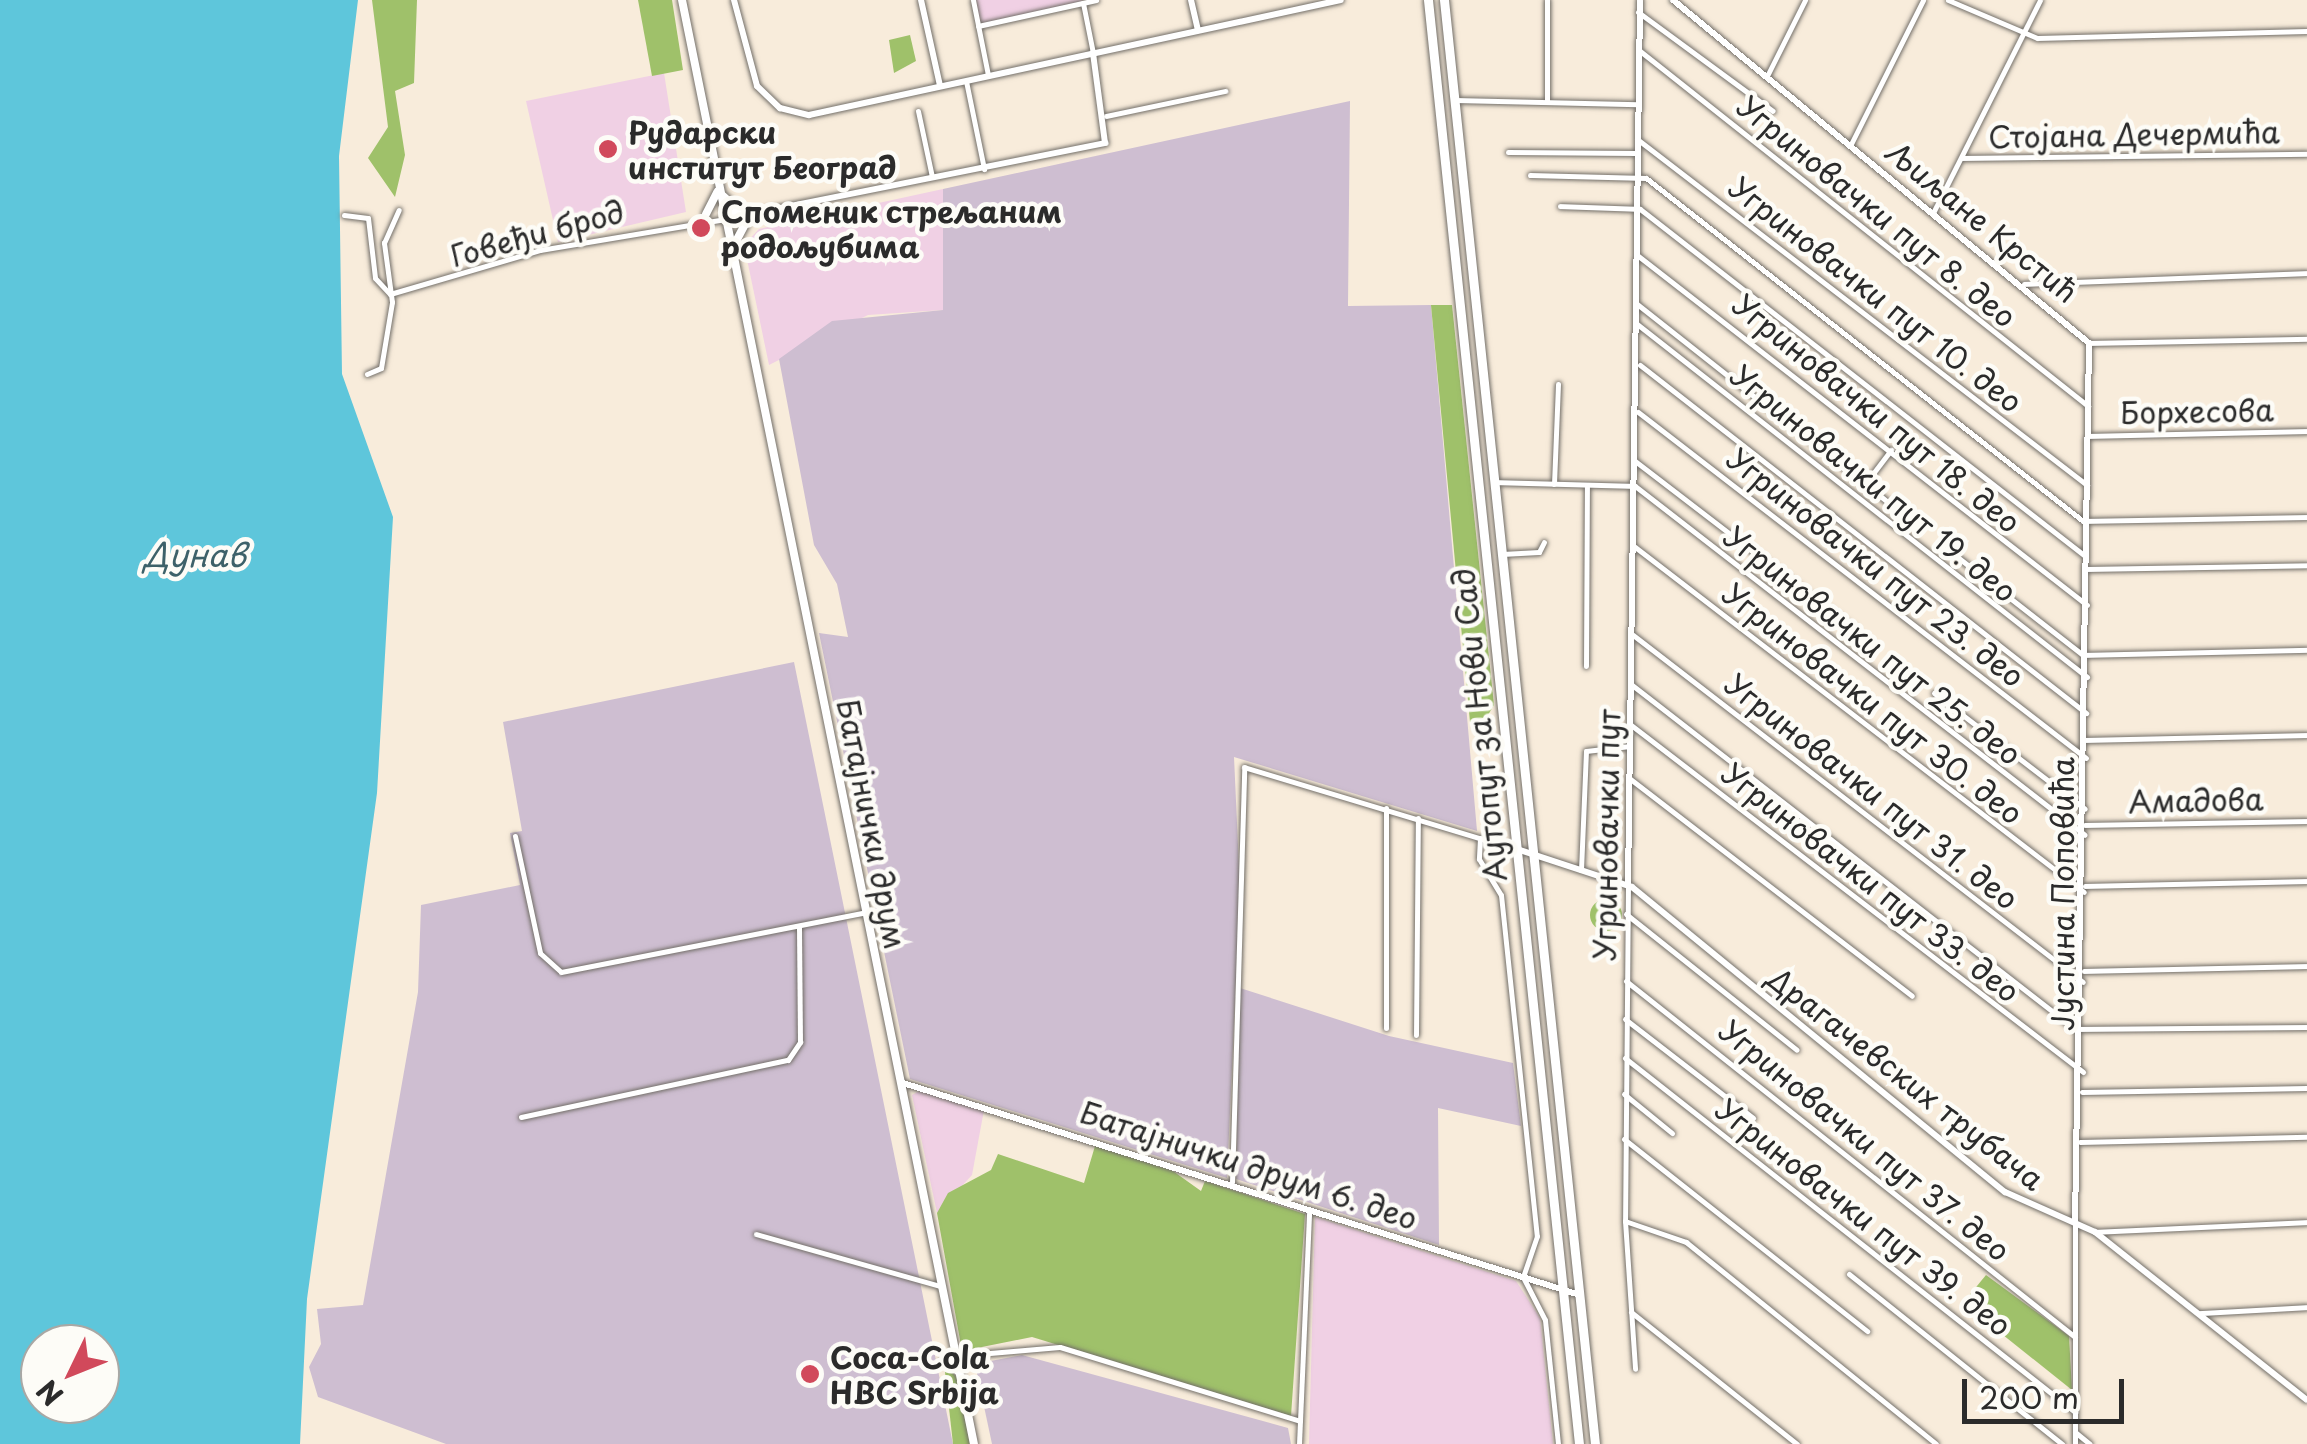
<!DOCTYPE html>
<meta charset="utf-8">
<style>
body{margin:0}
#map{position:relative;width:2307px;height:1444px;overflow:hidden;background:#f8ecdb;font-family:"Playpen Sans",sans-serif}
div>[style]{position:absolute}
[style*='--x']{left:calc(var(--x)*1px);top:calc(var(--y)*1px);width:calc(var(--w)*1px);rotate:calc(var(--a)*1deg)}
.built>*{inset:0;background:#f0d0e4}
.industrial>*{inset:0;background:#cebed1}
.green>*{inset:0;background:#9fc16a}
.round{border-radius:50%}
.water>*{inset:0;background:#5ec6db}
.roads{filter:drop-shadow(0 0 2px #736f69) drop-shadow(0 0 2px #736f69)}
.minor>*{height:5px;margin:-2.5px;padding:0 2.5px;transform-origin:2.5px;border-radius:2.5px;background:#fff}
.tertiary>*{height:6px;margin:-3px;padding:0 3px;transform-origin:3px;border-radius:3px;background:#fff}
.secondary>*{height:8px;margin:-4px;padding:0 4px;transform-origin:4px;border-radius:4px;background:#fff}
.primary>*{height:9px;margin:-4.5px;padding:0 4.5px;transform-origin:4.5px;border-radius:4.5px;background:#fff}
.dots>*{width:28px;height:28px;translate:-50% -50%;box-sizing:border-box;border:5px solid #fdfcf7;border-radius:50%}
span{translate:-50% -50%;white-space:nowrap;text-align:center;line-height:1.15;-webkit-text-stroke:9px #fdfcf7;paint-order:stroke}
.poi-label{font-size:30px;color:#2b2b2b;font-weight:700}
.left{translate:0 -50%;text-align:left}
.street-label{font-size:30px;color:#2b2b2b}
.water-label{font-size:32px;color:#3d6169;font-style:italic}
.north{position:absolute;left:20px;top:1324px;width:100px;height:100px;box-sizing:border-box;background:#fdfcf7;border:2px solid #a9a8a5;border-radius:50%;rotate:227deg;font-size:28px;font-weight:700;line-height:40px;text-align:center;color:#2b2b2b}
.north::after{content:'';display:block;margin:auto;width:35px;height:45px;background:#d1495b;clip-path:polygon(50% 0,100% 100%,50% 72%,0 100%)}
.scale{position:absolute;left:1962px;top:1379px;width:162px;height:45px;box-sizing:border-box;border:5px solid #2b2b2b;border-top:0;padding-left:12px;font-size:30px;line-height:35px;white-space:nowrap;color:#2b2b2b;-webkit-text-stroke:8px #fdfcf7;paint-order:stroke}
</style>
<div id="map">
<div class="built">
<i style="clip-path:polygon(973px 0,1082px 0,1083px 3px,978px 26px)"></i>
<i style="clip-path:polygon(664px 73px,686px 212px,558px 242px,526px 101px)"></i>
<i style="clip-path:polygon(943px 189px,943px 310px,868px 315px,769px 365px,744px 245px,759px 229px)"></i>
<i style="clip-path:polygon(921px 1090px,984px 1110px,972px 1175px,937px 1213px,912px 1095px)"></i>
<i style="clip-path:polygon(1315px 1217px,1516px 1281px,1540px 1318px,1553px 1444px,1309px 1444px)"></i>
</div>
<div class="industrial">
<i style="clip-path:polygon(1350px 101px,1348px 306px,1431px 305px,1477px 831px,1234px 757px,1240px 889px,1227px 1178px,910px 1079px,819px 633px,848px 637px,837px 584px,814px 545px,779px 359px,832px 321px,943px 310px,943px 189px)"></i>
<i style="clip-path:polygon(794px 662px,953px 1444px,446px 1444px,318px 1397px,309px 1367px,321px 1344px,317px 1309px,363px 1305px,418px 992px,421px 905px,520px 885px,510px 833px,522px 831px,503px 722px)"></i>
<i style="clip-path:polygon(1240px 988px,1389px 1036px,1513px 1063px,1521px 1126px,1438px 1108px,1439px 1245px,1236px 1179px)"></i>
<i style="clip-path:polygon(1022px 1355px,1288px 1428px,1291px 1444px,992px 1444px,975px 1364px)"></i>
</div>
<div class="green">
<i style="clip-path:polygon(372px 0,417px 0,414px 83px,395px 91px,405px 155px,395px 197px,368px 158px,388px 127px)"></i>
<i style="clip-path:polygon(638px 0,672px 0,683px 70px,652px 76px)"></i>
<i style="clip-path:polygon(910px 35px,916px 61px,894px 73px,889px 40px)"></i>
<i style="clip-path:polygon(1431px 305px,1452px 305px,1494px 705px,1485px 720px,1470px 722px)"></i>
<i class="round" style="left:1590px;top:899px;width:32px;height:32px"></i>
<i style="clip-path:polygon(1095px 1146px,1173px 1171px,1201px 1191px,1205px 1181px,1305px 1214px,1291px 1416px,1032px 1337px,962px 1351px,937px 1213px,948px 1193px,991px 1170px,998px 1154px,1084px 1183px)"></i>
<i style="clip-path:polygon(1986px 1275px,2069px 1336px,2072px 1390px,1963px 1303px)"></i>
<i style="clip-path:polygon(944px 1363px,957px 1378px,970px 1444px,953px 1444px)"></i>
</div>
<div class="water">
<i style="clip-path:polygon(evenodd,0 0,358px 0,339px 156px,342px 374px,393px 517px,377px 793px,307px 1299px,300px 1444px,0 1444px,0 0,100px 1344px,100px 1404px,40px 1404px,40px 1344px,100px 1344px)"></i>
</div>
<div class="roads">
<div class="minor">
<i style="--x:973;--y:0;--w:76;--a:78.7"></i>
<i style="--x:1948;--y:0;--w:97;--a:23.1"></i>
<i style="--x:2037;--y:38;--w:270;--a:-1.5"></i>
<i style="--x:1083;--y:3;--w:51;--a:78.7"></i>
<i style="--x:1638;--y:12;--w:167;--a:36.3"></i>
<i style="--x:978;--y:26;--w:121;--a:-12.4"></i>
<i style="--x:1640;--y:51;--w:572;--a:38.39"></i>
<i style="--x:1767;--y:76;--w:85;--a:-63.4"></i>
<i style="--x:966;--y:81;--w:90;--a:78.4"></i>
<i style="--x:1455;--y:100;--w:183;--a:1.3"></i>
<i style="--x:1547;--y:101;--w:101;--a:-90"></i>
<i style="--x:918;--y:111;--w:67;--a:78"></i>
<i style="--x:1106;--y:116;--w:122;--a:-11.9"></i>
<i style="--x:1637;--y:139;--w:568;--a:37.56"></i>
<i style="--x:1851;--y:144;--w:161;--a:-63.4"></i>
<i style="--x:1508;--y:152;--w:128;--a:0.4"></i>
<i style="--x:1962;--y:158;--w:345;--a:-0.7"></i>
<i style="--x:1530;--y:175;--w:116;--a:1.5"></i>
<i style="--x:1646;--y:178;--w:556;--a:38.13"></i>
<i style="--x:2083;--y:521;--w:224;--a:-1"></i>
<i style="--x:1560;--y:206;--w:80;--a:2.1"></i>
<i style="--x:1640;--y:209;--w:564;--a:37.95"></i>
<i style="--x:1934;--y:211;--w:236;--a:-63.3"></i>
<i style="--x:344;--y:215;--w:24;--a:7"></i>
<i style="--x:368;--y:218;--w:60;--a:83.3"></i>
<i style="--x:375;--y:278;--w:22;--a:47"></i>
<i style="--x:390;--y:294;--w:156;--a:-16.3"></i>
<i style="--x:540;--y:250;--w:188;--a:-9.5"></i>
<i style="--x:1637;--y:255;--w:570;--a:37.87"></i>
<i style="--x:2024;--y:284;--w:283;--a:-2.2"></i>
<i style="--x:1637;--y:304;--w:333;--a:38.3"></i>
<i style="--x:1637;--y:324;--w:572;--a:38.11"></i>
<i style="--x:2089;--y:343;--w:218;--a:-1.1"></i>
<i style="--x:1640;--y:365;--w:566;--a:37.96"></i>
<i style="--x:367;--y:374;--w:15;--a:-23"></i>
<i style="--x:381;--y:368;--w:67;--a:-80.5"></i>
<i style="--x:392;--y:302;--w:60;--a:-97.7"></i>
<i style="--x:384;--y:243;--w:36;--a:-66"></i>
<i style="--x:1638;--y:412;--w:566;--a:37.68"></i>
<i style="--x:2088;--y:436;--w:219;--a:-1.3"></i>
<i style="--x:1635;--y:461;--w:277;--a:37.5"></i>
<i style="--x:1494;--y:482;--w:141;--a:1.6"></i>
<i style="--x:1635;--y:486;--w:569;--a:37.8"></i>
<i style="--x:1554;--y:484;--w:100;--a:-87.7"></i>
<i style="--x:1865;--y:484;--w:43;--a:-52.6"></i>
<i style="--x:1635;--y:547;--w:566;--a:37.54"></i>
<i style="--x:1951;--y:552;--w:167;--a:38"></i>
<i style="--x:2083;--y:655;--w:224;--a:-1.3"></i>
<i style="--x:1502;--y:554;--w:37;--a:-3"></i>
<i style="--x:1539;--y:552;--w:11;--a:-63"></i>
<i style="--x:2088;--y:569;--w:219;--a:-1"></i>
<i style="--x:1633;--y:635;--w:568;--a:37.64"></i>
<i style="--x:1586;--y:666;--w:181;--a:-89.7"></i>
<i style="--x:1632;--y:685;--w:561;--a:37.83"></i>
<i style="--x:2075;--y:1029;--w:232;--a:-0.5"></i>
<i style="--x:1934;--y:693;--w:190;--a:37.5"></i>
<i style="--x:1631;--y:725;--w:570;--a:37.51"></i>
<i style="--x:2086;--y:740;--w:221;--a:-1.3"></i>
<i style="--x:1629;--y:778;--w:357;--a:37.6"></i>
<i style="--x:2085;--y:825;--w:222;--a:-1"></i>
<i style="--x:515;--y:836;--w:120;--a:77.9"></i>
<i style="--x:540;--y:953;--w:28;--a:42"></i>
<i style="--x:561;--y:972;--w:312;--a:-11.1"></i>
<i style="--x:1480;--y:838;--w:21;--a:93"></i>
<i style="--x:1479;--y:859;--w:42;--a:58.6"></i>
<i style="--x:1501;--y:895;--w:343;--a:84"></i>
<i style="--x:1537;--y:1236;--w:43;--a:108.9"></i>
<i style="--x:1523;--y:1277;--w:48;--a:62.9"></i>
<i style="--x:1545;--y:1320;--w:125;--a:84"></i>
<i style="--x:1581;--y:870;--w:119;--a:-87.6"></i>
<i style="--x:1586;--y:751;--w:44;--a:-6.5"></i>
<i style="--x:1628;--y:885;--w:336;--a:90.5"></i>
<i style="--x:1625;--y:1221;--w:148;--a:86.1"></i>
<i style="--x:2085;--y:886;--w:222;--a:-1.3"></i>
<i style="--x:1626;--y:914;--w:218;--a:38.5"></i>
<i style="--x:2084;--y:971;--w:223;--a:-1.3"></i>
<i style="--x:1626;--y:981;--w:573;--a:38.41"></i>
<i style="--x:1625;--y:1019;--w:162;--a:37.7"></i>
<i style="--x:1386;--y:1028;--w:220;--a:-90"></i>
<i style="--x:1416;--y:1035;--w:217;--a:-89.5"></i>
<i style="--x:1625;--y:1058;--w:573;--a:38.19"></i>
<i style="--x:2082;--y:1092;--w:225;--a:-1"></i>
<i style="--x:1624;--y:1094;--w:62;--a:39.1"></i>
<i style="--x:521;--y:1117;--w:273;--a:-12.1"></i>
<i style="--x:788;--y:1060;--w:22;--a:-56"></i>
<i style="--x:800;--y:1042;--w:114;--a:-90.5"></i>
<i style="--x:1624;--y:1139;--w:310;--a:38.3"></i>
<i style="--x:2080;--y:1142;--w:227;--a:-1.3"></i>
<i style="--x:1232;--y:1182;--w:415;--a:-88.3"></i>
<i style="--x:1244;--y:767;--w:284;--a:16.8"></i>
<i style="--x:1625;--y:1221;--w:65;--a:19"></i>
<i style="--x:1686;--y:1242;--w:321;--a:38.9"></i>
<i style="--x:2075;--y:1222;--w:222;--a:90"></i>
<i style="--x:2095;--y:1232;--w:212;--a:-2.7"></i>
<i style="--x:756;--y:1234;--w:191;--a:15.8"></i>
<i style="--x:1849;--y:1274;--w:273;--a:38.6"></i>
<i style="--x:1631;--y:1312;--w:212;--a:38.5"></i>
<i style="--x:2200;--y:1313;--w:107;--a:-3.2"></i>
<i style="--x:955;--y:1356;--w:105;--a:-4.9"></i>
<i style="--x:1060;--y:1347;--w:251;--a:17.1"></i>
<i style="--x:2075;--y:1432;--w:19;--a:39"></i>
<i style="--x:1299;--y:1444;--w:233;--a:-87.5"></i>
</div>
<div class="tertiary">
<i style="--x:734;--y:0;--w:89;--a:75"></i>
<i style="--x:757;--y:86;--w:32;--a:44"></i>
<i style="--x:780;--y:108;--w:30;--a:14"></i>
<i style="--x:809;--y:115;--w:544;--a:-12.2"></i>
<i style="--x:921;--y:0;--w:88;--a:77.5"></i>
<i style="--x:1191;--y:0;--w:31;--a:77"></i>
<i style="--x:1673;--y:0;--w:539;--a:39.51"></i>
<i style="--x:2089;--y:343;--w:879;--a:90.91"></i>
<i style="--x:724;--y:213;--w:52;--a:-1.1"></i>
<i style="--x:725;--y:219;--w:388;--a:-11.3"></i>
<i style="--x:1105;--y:143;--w:91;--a:-97.6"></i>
<i style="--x:1517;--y:849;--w:121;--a:18.3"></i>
<i style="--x:1632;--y:887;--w:482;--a:39.3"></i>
<i style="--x:2005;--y:1192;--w:98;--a:24"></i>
<i style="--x:2095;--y:1232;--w:270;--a:38.4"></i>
<i style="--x:1628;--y:885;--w:885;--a:-89.22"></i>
<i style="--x:903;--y:1083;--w:709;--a:17.39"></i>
</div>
<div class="secondary">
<i style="--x:682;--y:0;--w:1473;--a:78.57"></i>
<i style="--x:723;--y:196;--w:25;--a:42"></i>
<i style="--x:706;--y:214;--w:25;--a:-63"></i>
<i style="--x:733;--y:247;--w:32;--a:-62"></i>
<i style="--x:945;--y:1359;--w:18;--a:43"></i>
</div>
<div class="primary">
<i style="--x:1428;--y:0;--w:1452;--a:84.03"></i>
<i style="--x:1444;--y:0;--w:1452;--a:84.03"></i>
</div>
</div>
<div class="dots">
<i style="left:608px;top:149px;background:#d1495b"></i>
<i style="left:701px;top:228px;background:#d1495b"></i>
<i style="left:810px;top:1374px;background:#d1495b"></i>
</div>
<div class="poi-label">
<span class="left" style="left:628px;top:149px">Рударски<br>институт Београд</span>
<span class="left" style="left:721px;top:228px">Споменик стрељаним<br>родољубима</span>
<span class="left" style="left:830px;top:1374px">Coca-Cola<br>HBC Srbija</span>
</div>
<div class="street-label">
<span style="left:2134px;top:134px;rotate:-1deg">Стојана Дечермића</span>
<span style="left:1877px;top:211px;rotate:39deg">Угриновачки пут 8. део</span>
<span style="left:1982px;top:221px;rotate:39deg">Љиљане Крстић</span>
<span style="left:537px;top:233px;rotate:-15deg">Говеђи брод</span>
<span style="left:1876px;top:294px;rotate:38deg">Угриновачки пут 10. део</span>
<span style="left:2197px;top:411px;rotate:-1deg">Борхесова</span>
<span style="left:1877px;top:413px;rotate:39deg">Угриновачки пут 18. део</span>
<span style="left:1874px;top:483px;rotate:39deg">Угриновачки пут 19. део</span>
<span style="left:1876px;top:567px;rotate:38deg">Угриновачки пут 23. део</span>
<span style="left:1873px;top:645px;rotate:38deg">Угриновачки пут 25. део</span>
<span style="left:1873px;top:703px;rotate:38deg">Угриновачки пут 30. део</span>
<span style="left:1479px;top:725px;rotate:-96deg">Аутопут за Нови Сад</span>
<span style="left:1872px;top:791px;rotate:38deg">Угриновачки пут 31. део</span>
<span style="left:2196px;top:800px;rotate:-1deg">Амадова</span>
<span style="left:872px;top:824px;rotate:79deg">Батајнички друм</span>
<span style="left:1606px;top:835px;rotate:-89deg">Угриновачки пут</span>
<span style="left:1871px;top:882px;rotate:38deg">Угриновачки пут 33. део</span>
<span style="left:2062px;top:894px;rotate:-90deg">Јустина Поповића</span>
<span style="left:1906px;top:1078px;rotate:38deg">Драгачевских трубача</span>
<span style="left:1865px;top:1140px;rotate:39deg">Угриновачки пут 37. део</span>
<span style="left:1249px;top:1165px;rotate:18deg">Батајнички друм 6. део</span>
<span style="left:1864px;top:1217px;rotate:38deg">Угриновачки пут 39. део</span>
</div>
<div class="water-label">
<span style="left:195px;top:554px">Дунав</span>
</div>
<div class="north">N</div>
<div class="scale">200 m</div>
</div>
